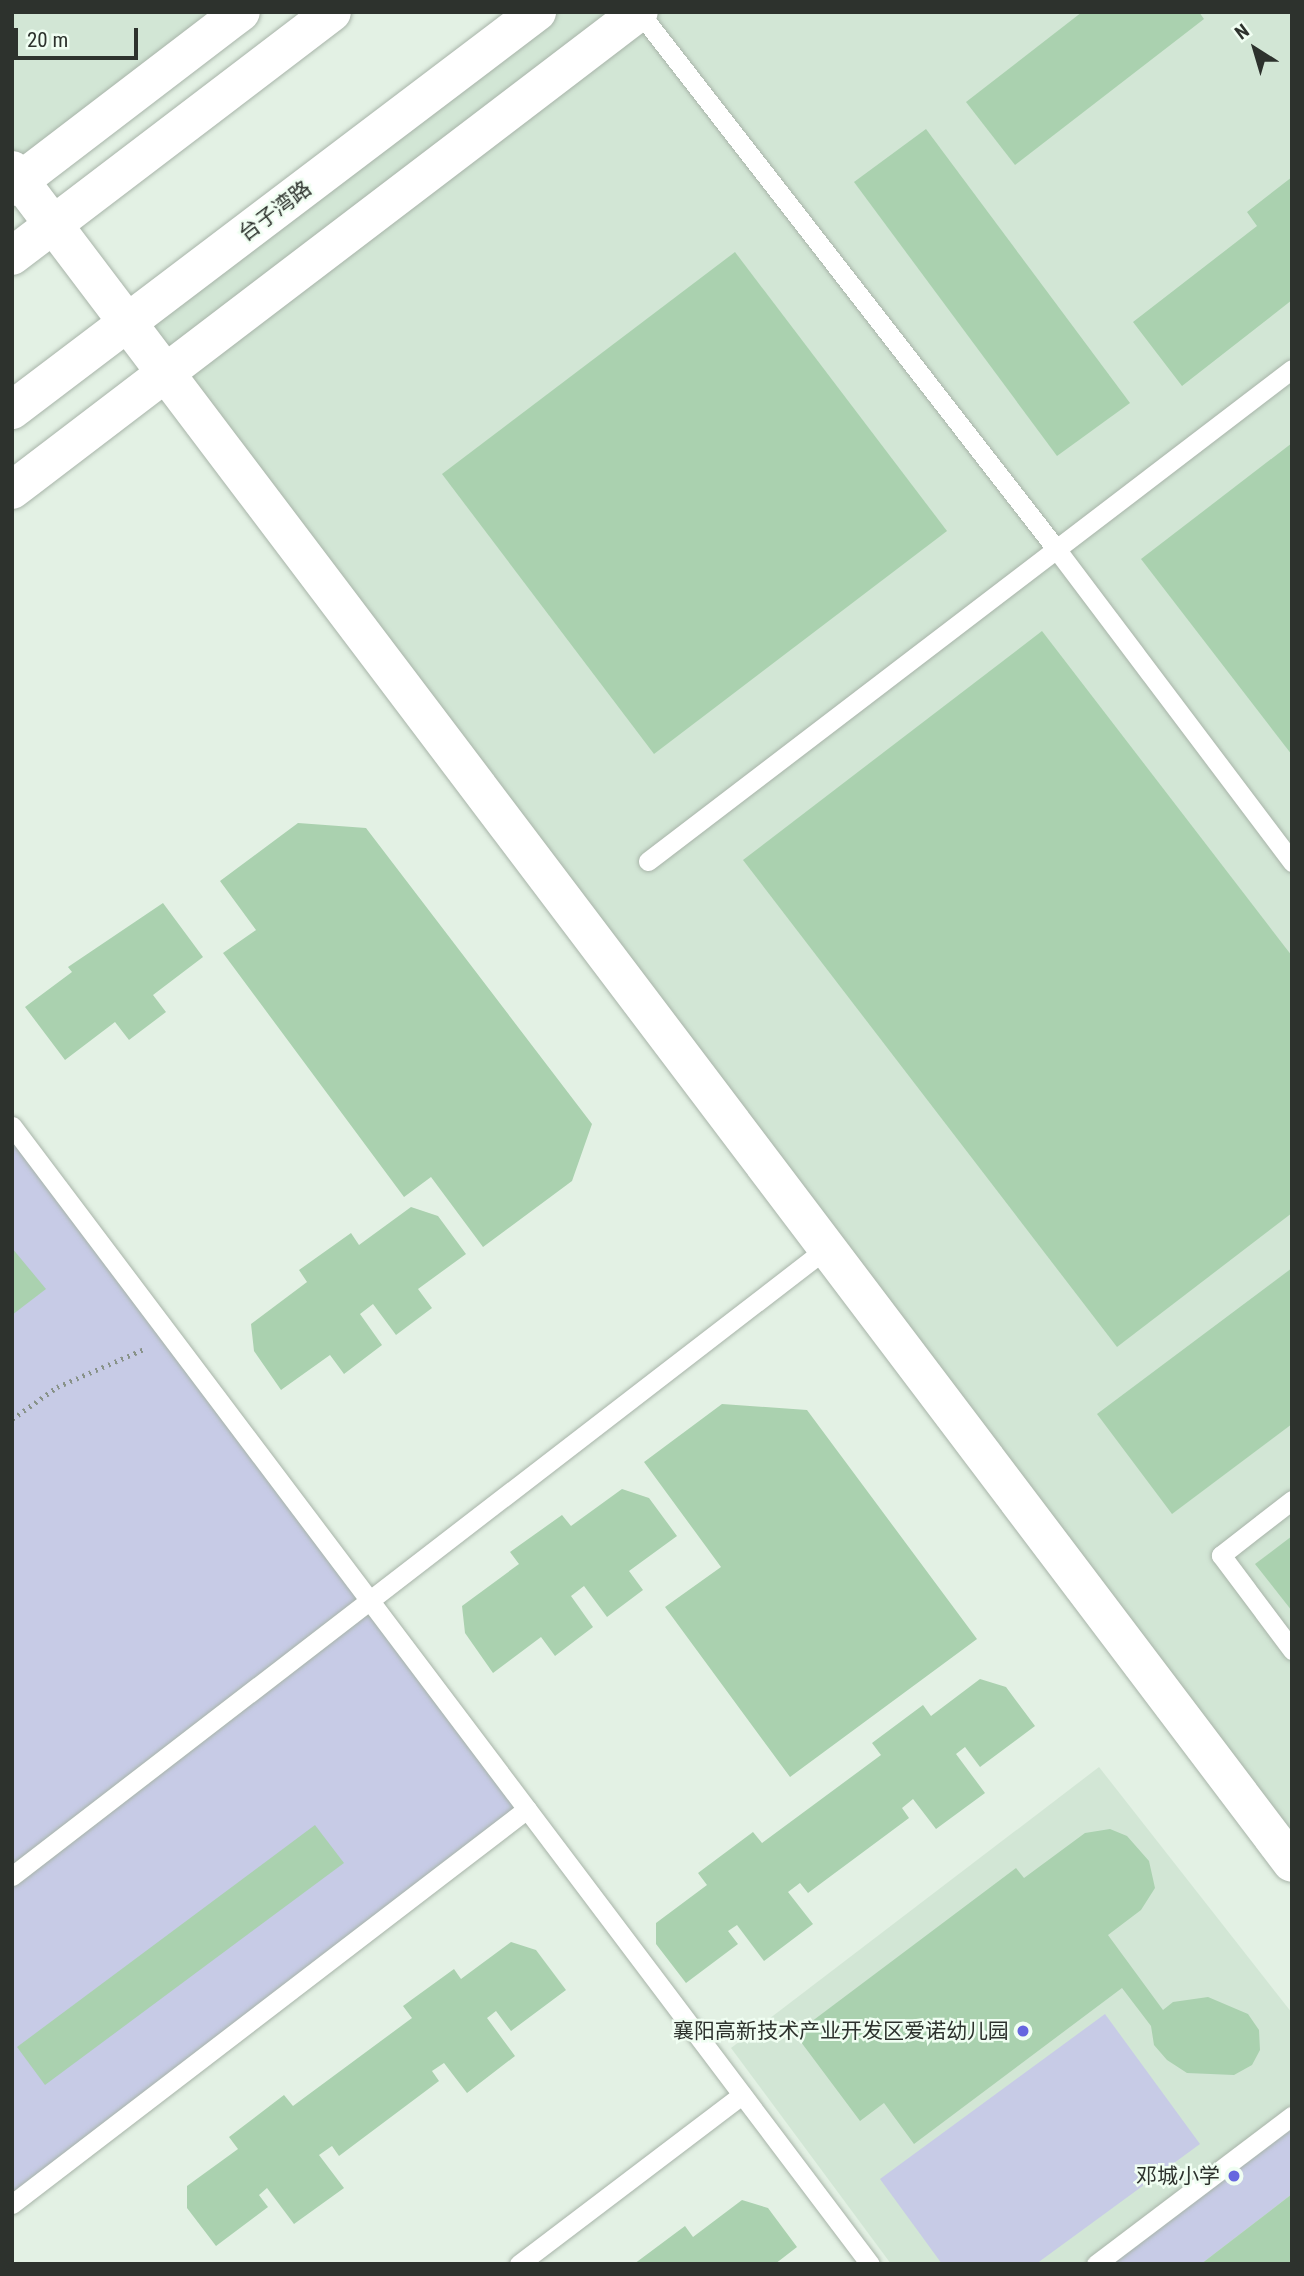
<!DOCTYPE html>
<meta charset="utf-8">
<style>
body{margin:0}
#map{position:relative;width:1304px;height:2276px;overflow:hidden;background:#e3f1e4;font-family:"Roboto Condensed","Noto Sans SC",sans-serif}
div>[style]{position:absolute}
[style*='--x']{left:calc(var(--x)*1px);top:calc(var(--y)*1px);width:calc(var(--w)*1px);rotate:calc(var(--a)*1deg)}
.built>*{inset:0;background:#d2e6d5}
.green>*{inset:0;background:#c7cbe6}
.building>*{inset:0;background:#aad1af}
.path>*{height:4.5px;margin-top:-2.25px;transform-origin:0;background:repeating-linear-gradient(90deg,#889289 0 2px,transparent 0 7px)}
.roads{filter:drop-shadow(0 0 2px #a8b4a9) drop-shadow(0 0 2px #a8b4a9)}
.lane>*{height:19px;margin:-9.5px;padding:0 9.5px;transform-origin:9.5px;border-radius:9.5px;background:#fff}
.secondary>*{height:38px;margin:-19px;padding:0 19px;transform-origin:19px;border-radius:19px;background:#fff}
.primary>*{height:38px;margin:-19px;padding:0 19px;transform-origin:19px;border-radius:19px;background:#fff}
.dots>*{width:19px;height:19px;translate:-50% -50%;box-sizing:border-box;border:4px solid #f0fef2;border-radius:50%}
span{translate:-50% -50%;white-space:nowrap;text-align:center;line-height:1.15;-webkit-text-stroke:5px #f0fef2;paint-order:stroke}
.street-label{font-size:21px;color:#2d322d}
.poi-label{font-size:21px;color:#2d322d}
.right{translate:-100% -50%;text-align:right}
.frame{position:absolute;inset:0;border:14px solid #2d322d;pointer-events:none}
.north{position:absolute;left:1220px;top:14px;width:70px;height:70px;-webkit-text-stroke:5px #f0fef2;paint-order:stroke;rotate:323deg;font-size:19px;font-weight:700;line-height:28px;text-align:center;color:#2d322d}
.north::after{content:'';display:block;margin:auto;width:24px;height:32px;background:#2d322d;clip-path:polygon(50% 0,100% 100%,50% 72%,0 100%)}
.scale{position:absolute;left:14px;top:28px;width:124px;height:32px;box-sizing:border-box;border:4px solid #2d322d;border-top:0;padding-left:9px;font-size:21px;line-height:24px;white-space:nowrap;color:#2d322d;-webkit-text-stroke:5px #f0fef2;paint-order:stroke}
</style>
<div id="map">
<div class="built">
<i style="clip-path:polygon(12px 12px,241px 12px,12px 187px)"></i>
<i style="clip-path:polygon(533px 12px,1292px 12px,1292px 1863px,127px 323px)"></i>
<i style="clip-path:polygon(1099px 1767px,1292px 2013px,1292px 2264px,891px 2264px,731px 2048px)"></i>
</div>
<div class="green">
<i style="clip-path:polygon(12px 1126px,527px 1809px,12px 2204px)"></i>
<i style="clip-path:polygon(1105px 2014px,1200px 2144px,1036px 2264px,942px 2264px,880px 2179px)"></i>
<i style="clip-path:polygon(1292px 2116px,1292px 2194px,1201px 2264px,1096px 2264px)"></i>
</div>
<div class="building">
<i style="clip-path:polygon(1082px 12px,1199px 12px,1204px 19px,1015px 165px,966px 102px)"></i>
<i style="clip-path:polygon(926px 129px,1130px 403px,1057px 456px,854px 182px)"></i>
<i style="clip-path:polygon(1292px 177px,1292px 300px,1182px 386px,1133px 322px,1257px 226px,1247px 212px)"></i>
<i style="clip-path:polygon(735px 252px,947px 531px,654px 754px,442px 474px)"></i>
<i style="clip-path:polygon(1292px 443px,1292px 755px,1141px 559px)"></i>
<i style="clip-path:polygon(1042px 631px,1292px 956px,1292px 1213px,1117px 1347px,743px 860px)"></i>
<i style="clip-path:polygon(298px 823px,366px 828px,592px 1124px,572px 1181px,483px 1247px,431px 1177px,404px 1197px,223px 953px,256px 930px,220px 881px)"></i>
<i style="clip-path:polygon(163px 903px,203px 957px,153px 995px,166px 1012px,129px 1040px,115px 1022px,65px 1060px,25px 1007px,72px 972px,68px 967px)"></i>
<i style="clip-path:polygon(411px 1207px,438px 1216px,466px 1254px,418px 1289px,432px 1308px,396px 1335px,373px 1304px,360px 1314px,382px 1345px,344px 1374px,330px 1355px,281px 1390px,254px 1351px,251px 1324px,307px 1282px,299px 1270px,351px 1233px,359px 1245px)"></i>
<i style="clip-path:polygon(12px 1248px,46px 1289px,12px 1315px)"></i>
<i style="clip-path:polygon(1292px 1268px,1292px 1424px,1172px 1514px,1097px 1414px)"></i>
<i style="clip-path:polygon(722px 1404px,807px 1410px,977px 1639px,790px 1777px,665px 1607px,721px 1567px,644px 1462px)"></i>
<i style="clip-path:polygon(622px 1489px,649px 1498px,677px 1536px,629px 1571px,643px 1590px,607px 1617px,584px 1586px,571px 1596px,593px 1627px,555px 1656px,541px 1637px,493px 1673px,465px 1633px,462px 1606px,519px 1564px,510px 1552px,562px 1515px,571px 1526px)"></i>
<i style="clip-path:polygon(1292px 1536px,1292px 1611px,1255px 1564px)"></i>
<i style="clip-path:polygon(980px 1679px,1006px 1687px,1035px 1726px,980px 1767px,965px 1747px,956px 1754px,985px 1793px,936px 1829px,913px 1799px,902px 1808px,909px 1818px,808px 1893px,800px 1883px,788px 1892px,813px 1924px,764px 1961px,737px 1925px,728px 1931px,738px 1944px,686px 1983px,656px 1944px,656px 1923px,707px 1885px,698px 1873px,753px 1832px,762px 1843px,881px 1755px,872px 1743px,923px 1705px,931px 1716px)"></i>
<i style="clip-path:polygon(315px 1825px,344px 1863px,45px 2085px,17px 2047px)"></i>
<i style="clip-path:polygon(1110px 1829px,1127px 1836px,1149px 1861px,1155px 1888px,1141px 1910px,1108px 1935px,1163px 2010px,1173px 2002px,1208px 1997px,1248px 2014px,1259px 2030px,1260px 2050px,1252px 2065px,1234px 2075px,1187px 2073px,1167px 2060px,1154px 2045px,1151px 2026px,1122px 1988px,914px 2144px,884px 2103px,860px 2121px,795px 2034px,1016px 1868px,1024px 1878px,1085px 1833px)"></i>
<i style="clip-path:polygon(511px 1942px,536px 1950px,566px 1990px,511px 2031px,496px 2011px,487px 2018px,515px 2056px,467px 2093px,444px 2063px,432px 2071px,439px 2081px,339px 2156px,332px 2146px,319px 2155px,344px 2188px,294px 2224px,267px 2188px,259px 2195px,268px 2207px,216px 2246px,187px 2208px,187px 2186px,238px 2149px,229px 2137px,284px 2095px,293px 2106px,412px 2018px,403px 2006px,454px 1969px,461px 1979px)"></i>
<i style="clip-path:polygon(1292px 2194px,1292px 2264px,1201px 2264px)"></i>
<i style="clip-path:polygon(742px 2200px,768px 2208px,797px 2247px,775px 2264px,634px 2264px,685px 2226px,693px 2237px)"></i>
</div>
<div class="path">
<i style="--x:12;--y:1419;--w:55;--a:-35.4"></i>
<i style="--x:57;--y:1387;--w:95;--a:-23.6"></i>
</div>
<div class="roads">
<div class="lane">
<i style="--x:639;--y:12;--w:681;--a:52.15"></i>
<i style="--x:1057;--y:550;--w:391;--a:53"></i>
<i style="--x:648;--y:861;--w:810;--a:-37.38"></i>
<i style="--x:12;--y:1126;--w:1425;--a:52.99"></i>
<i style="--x:1292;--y:1500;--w:90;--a:142.2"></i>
<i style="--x:1221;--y:1555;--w:119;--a:53.2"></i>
<i style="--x:12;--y:1876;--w:1029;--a:-37.62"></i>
<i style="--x:12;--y:2204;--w:649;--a:-37.49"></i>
<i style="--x:519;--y:2264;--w:280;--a:-37.2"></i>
<i style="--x:1096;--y:2264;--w:246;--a:-37.1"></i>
</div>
<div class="secondary">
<i style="--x:12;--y:170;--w:2122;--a:52.91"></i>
<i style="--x:12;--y:187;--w:288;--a:-37.4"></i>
<i style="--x:12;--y:490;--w:788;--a:-37.32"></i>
</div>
<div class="primary">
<i style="--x:12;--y:256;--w:402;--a:-37.3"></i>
<i style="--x:12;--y:410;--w:659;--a:-37.17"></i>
</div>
</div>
<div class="dots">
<i style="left:1023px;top:2031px;background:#6666df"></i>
<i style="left:1234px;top:2176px;background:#6666df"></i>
</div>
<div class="street-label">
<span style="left:275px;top:211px;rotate:-37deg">台子湾路</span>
</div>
<div class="poi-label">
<span class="right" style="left:1009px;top:2031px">襄阳高新技术产业开发区爱诺幼儿园</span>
<span class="right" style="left:1220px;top:2176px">邓城小学</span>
</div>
<div class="frame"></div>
<div class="north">N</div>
<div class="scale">20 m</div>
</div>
